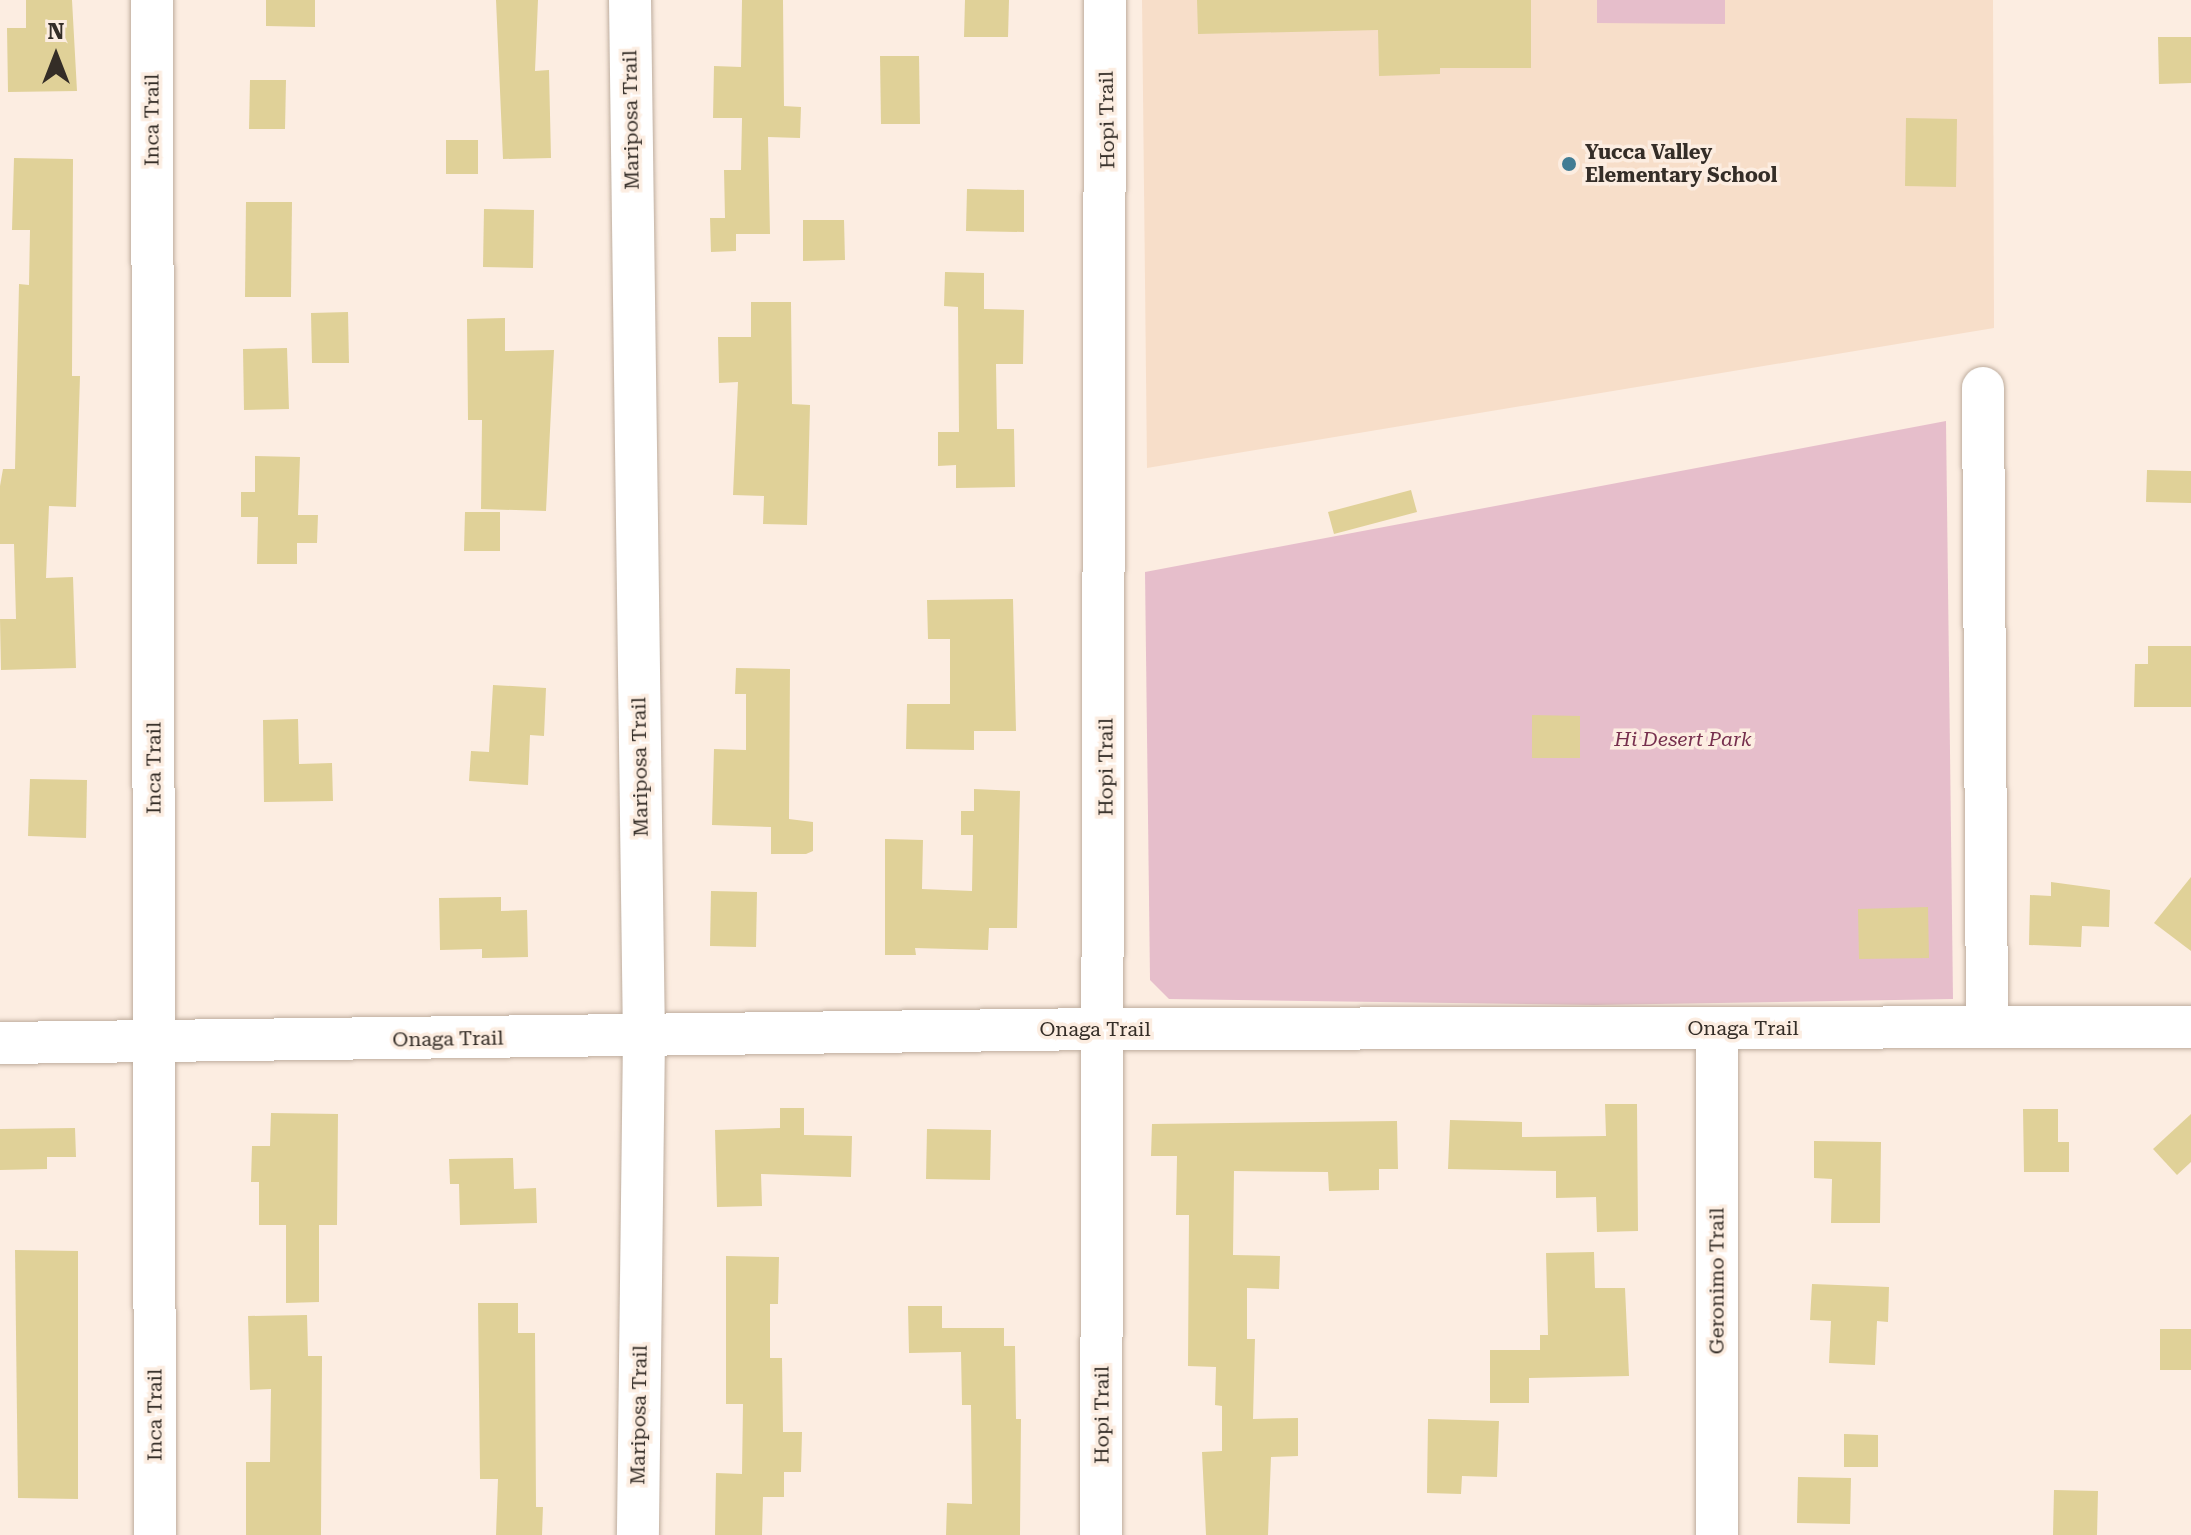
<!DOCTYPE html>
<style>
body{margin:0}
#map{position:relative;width:2191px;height:1535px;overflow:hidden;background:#fcede1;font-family:"Roboto Serif",serif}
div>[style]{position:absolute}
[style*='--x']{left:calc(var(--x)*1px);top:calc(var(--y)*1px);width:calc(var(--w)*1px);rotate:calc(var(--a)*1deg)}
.built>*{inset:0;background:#f7dec9}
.green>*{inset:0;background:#e6becb}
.building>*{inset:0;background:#e0d198}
.roads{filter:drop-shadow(0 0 2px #bead9e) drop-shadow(0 0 2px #bead9e)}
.minor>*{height:42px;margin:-21px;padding:0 21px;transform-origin:21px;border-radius:21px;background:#fff}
.dots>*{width:22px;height:22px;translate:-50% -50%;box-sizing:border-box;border:4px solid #fcede1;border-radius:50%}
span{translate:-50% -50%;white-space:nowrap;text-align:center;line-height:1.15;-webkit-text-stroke:7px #fcede1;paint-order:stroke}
.street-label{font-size:20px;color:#342d27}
.poi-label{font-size:20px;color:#342d27;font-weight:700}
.left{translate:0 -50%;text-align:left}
.park-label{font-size:20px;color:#762f4d;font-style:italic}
.north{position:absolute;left:16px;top:16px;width:80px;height:80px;-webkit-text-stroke:6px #fcede1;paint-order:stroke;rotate:0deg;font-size:22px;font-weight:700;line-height:32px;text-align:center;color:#342d27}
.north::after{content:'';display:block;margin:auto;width:28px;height:36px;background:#342d27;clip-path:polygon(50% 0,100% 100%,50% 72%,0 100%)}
</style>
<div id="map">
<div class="built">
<i style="clip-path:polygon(1142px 0,1993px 0,1994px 328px,1147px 468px)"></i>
</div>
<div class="green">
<i style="clip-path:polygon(1597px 0,1725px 0,1725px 24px,1597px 23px)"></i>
<i style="clip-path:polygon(1946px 421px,1953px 999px,1594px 1005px,1169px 999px,1150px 980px,1145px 572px)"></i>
</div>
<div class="building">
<i style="clip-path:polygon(26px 0,72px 0,77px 91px,8px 92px,7px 28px,26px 28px)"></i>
<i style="clip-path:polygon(266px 0,315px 0,315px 27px,266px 26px)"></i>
<i style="clip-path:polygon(496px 0,538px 0,535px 71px,549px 70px,551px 158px,503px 159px)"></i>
<i style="clip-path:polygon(742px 0,783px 0,784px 106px,801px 107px,800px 138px,768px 137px,770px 234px,736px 234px,736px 251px,711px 252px,710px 218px,725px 218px,724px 170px,741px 170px,742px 118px,713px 118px,714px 66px,741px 67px)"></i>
<i style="clip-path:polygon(965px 0,1009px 0,1008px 37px,964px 37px)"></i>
<i style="clip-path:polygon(1197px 0,1531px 0,1531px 68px,1440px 68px,1440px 74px,1379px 76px,1378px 30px,1198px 34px)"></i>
<i style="clip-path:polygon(2158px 37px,2191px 37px,2191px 83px,2159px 84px)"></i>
<i style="clip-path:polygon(880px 56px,919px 56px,920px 124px,881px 124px)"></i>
<i style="clip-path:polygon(250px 80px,286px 80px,285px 129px,249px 129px)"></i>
<i style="clip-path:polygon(1906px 118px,1957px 119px,1956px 187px,1905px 186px)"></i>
<i style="clip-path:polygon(446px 140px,478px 140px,478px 174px,446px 174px)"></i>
<i style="clip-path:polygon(14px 158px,73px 159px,72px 376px,80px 376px,76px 507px,49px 506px,46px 578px,73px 577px,76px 668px,1px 670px,0 619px,16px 619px,14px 544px,0 544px,0 486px,3px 469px,15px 469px,19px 284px,29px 285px,30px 230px,12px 230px)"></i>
<i style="clip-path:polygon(967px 189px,1024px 190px,1024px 232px,966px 231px)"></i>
<i style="clip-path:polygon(246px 202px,292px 202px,291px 297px,245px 297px)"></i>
<i style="clip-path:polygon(484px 209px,534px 210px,533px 268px,483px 267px)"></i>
<i style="clip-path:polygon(803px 220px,844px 220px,845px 260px,803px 261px)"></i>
<i style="clip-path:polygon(945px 272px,984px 273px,984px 309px,1024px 310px,1023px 364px,996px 364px,997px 429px,1014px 429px,1015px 487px,956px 488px,956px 465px,938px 466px,938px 432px,959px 432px,958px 307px,944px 306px)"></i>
<i style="clip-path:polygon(751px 302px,791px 302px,792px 404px,810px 405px,807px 525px,763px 524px,764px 496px,733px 495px,738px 382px,719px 383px,718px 337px,751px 337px)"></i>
<i style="clip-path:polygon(348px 312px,349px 363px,312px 363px,311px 313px)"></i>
<i style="clip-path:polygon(505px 318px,505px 351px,554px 350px,546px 511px,481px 509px,482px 420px,468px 420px,467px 319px)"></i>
<i style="clip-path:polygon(287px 348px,289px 409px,244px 410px,243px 349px)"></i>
<i style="clip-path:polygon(255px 456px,300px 457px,298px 515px,318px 515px,317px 543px,297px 543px,297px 564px,257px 564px,258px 517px,241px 517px,241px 492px,255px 492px)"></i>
<i style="clip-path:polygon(2147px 470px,2191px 471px,2191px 503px,2146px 502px)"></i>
<i style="clip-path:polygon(1411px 490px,1417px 512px,1334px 534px,1328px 512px)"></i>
<i style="clip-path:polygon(465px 512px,500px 512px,500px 551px,464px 551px)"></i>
<i style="clip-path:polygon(1013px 599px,1016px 731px,974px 731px,974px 750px,906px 749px,907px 704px,950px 704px,950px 639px,928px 639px,927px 600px)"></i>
<i style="clip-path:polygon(2148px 646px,2191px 646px,2191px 707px,2134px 707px,2135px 664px,2148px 664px)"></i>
<i style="clip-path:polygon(736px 668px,790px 669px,789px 819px,813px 822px,813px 851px,806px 854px,771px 854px,771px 827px,712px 825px,714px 749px,746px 750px,746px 694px,735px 694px)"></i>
<i style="clip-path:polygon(493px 685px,546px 688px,544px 736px,530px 735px,528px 785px,469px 781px,471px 751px,489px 752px)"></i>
<i style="clip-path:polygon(1532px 715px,1580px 716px,1580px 758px,1532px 758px)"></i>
<i style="clip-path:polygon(298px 719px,299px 764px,332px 763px,333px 801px,264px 802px,263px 720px)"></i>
<i style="clip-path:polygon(30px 779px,87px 780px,86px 838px,28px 836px)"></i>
<i style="clip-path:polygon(974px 789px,1020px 791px,1017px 928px,989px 928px,988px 950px,915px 948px,916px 955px,885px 955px,885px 839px,923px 840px,922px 889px,972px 891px,973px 835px,961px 835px,961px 811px,974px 811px)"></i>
<i style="clip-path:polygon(2191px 877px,2191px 951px,2154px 923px)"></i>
<i style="clip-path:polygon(2051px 882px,2110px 890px,2109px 927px,2082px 926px,2081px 947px,2029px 945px,2030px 895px,2051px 896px)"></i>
<i style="clip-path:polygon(711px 891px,757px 892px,756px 947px,710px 946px)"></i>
<i style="clip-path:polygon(501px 897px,501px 911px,527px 910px,528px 957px,482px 958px,482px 949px,440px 950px,439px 898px)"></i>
<i style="clip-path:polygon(1928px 907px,1929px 958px,1859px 959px,1858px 909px)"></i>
<i style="clip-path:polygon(1605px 1104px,1637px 1104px,1638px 1231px,1597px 1232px,1596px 1197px,1556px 1198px,1556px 1171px,1448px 1169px,1450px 1120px,1522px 1122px,1522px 1137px,1606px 1136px)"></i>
<i style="clip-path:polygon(780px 1108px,804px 1108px,804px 1135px,852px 1136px,851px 1177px,761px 1174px,762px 1206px,717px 1207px,715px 1130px,780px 1128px)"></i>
<i style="clip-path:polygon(2023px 1109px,2058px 1109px,2058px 1142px,2069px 1142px,2069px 1172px,2024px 1172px)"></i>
<i style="clip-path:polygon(271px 1113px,338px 1114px,337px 1225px,319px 1225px,319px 1302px,286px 1303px,286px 1225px,259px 1225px,259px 1182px,251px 1182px,252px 1146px,270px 1146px)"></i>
<i style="clip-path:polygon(2191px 1114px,2191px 1162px,2177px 1175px,2153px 1149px)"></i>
<i style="clip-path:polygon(1397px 1121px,1398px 1169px,1379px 1169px,1379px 1190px,1329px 1191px,1328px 1172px,1234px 1171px,1233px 1255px,1280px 1256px,1279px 1289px,1247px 1288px,1247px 1339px,1255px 1339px,1253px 1419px,1298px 1418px,1298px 1456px,1271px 1457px,1268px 1535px,1206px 1535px,1202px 1452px,1222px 1451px,1222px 1406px,1215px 1405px,1216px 1367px,1188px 1366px,1189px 1215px,1176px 1215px,1177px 1156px,1151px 1156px,1152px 1124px)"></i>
<i style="clip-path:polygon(75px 1128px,76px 1157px,47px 1157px,47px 1169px,0 1170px,0 1129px)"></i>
<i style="clip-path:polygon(927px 1129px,991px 1130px,990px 1180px,926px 1179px)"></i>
<i style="clip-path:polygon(1814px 1141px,1881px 1142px,1880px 1223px,1831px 1223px,1832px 1179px,1814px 1178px)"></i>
<i style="clip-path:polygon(513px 1158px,514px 1189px,536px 1188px,537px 1223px,460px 1225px,459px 1184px,450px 1184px,449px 1159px)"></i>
<i style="clip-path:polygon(15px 1250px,78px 1251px,78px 1499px,18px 1498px)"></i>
<i style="clip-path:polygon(1594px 1252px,1595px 1288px,1625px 1288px,1629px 1376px,1529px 1378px,1529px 1403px,1490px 1403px,1490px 1350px,1540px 1350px,1540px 1335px,1548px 1335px,1546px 1253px)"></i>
<i style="clip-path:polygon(726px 1256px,779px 1257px,778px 1304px,770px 1304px,770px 1358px,782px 1358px,783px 1432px,802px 1432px,801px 1472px,784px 1472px,784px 1497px,763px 1497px,762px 1535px,715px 1535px,716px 1473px,742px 1474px,743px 1404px,726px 1404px)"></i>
<i style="clip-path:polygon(1812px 1284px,1889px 1287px,1888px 1322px,1877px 1321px,1875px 1365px,1829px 1363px,1831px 1321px,1810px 1320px)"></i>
<i style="clip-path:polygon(478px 1303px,518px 1303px,518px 1333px,535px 1333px,536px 1507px,543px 1507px,542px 1535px,496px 1535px,498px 1479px,480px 1479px)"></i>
<i style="clip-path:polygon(908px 1306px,942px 1306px,942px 1328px,1004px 1328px,1004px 1346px,1015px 1346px,1016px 1419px,1021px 1419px,1020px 1535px,946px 1535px,947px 1503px,972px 1504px,971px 1405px,962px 1405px,961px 1352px,909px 1353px)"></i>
<i style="clip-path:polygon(307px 1315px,308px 1356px,322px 1356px,321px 1535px,246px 1535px,246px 1462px,270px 1462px,271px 1389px,250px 1390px,248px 1316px)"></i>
<i style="clip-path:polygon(2160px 1329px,2191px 1329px,2191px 1370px,2160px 1370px)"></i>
<i style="clip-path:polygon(1428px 1419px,1499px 1421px,1497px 1477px,1462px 1476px,1461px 1494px,1427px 1493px)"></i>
<i style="clip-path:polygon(1844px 1434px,1878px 1435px,1878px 1467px,1844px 1467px)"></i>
<i style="clip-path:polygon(1798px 1477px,1851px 1478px,1850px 1524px,1797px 1523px)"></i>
<i style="clip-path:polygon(2054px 1490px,2098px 1491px,2097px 1535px,2053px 1535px)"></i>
</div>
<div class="roads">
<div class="minor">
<i style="--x:152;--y:0;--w:1535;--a:89.89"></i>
<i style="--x:630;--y:0;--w:1036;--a:89.23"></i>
<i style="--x:644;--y:1036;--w:499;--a:90.7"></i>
<i style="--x:1983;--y:388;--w:639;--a:89.64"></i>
<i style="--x:0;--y:1043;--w:1105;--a:-0.73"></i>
<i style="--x:1105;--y:1029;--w:1086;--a:-0.11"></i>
<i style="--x:1101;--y:1535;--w:1535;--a:-89.85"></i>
<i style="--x:1717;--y:1535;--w:507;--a:-90"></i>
</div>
</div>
<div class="dots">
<i style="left:1569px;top:164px;background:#417c94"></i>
</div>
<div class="street-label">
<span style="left:152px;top:120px;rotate:-90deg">Inca Trail</span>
<span style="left:631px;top:120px;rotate:-91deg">Mariposa Trail</span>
<span style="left:1107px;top:120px;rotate:-91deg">Hopi Trail</span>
<span style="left:640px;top:767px;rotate:-91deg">Mariposa Trail</span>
<span style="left:1106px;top:767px;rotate:-90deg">Hopi Trail</span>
<span style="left:154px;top:768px;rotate:-90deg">Inca Trail</span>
<span style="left:1743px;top:1028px">Onaga Trail</span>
<span style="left:1095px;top:1029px">Onaga Trail</span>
<span style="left:448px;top:1039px;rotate:-1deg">Onaga Trail</span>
<span style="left:1717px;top:1281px;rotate:-90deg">Geronimo Trail</span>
<span style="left:155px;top:1415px;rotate:-90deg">Inca Trail</span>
<span style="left:639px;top:1415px;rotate:-89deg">Mariposa Trail</span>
<span style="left:1102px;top:1415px;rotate:-90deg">Hopi Trail</span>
</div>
<div class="poi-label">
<span class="left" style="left:1585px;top:164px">Yucca Valley<br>Elementary School</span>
</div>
<div class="park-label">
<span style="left:1683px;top:739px">Hi Desert Park</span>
</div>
<div class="north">N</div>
</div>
